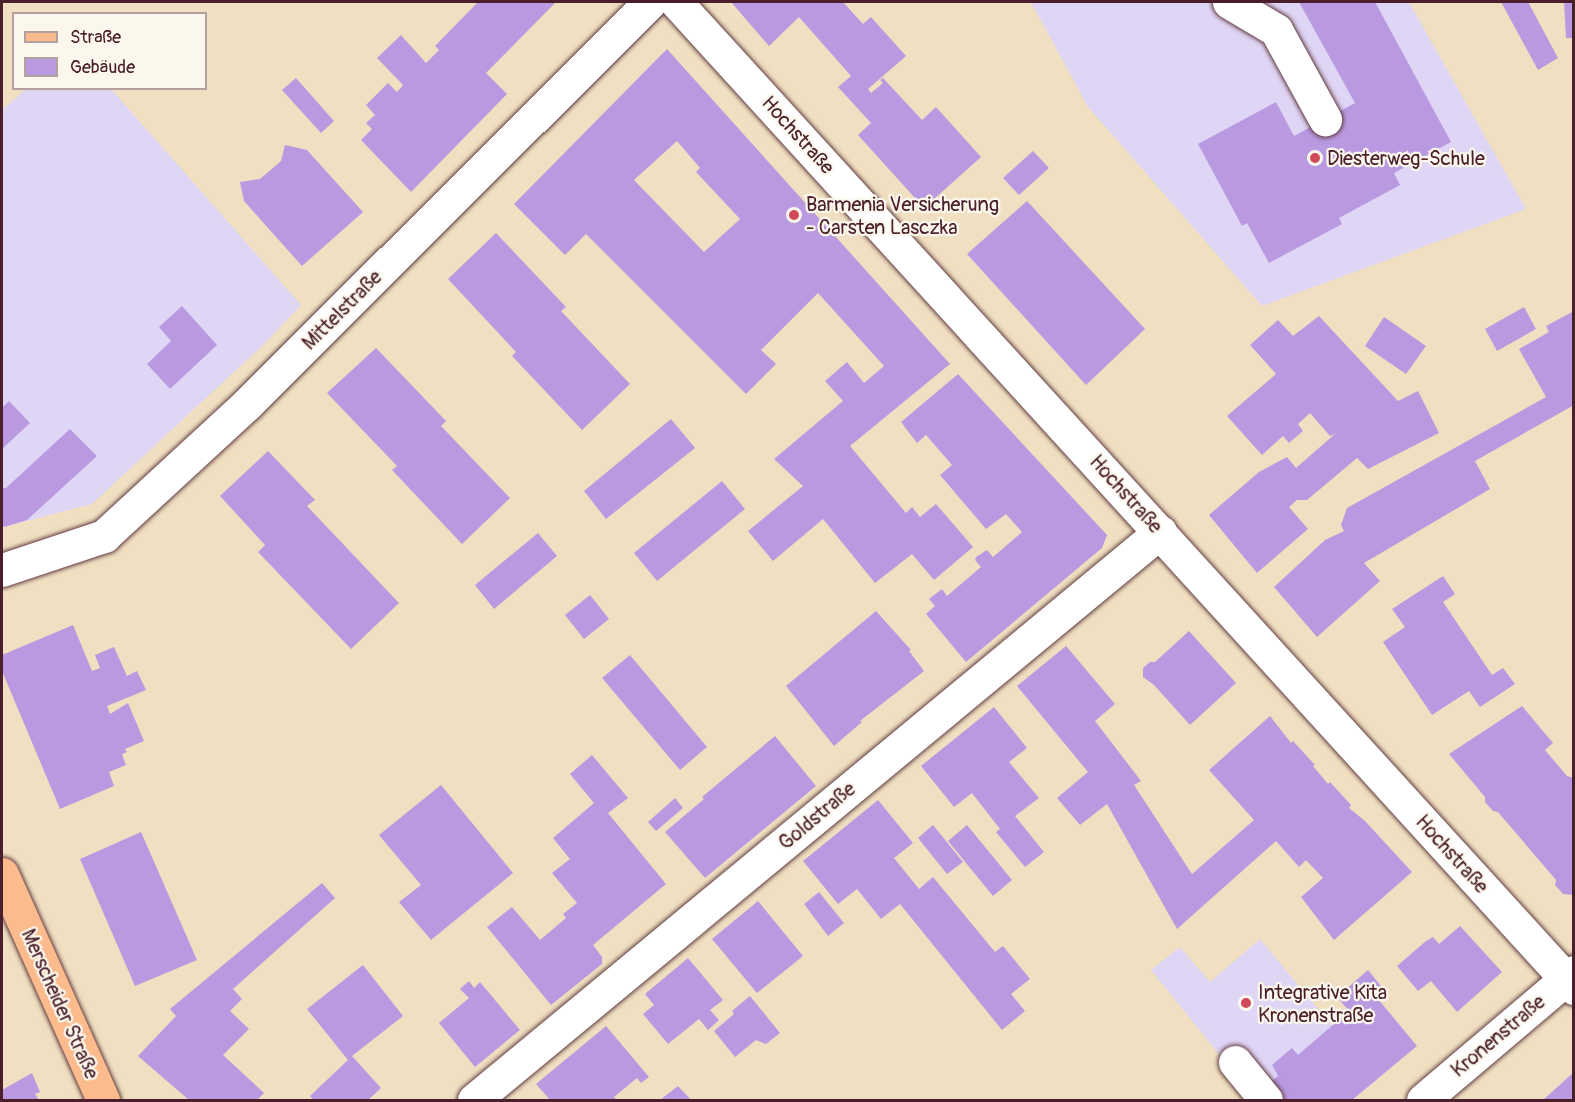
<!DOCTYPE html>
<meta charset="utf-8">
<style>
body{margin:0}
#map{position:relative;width:1575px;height:1102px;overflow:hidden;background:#f0e0c1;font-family:Pangolin,sans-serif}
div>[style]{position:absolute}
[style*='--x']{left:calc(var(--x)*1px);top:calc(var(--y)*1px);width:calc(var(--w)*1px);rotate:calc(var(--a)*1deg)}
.built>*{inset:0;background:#dfd5f5}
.building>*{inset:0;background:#b99ae1}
.roads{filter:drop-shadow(0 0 2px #633c42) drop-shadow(0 0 2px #633c42)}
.minor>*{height:33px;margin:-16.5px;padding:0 16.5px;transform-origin:16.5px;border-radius:16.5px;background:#fff}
.major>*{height:33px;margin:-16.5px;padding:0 16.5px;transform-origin:16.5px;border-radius:16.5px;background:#fbbb8c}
.dots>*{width:16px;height:16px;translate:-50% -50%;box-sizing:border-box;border:3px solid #fbf7ec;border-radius:50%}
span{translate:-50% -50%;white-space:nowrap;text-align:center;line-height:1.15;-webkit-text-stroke:4.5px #fbf7ec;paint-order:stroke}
.street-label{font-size:20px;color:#4a1f2b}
.poi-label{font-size:20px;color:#4a1f2b}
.left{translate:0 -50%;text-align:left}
.frame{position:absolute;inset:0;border:3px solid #4a1f2b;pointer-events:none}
.legend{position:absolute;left:12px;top:12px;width:195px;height:78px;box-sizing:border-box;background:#fbf7ec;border:2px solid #b4a19f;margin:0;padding:8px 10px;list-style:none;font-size:18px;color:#4a1f2b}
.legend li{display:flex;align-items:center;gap:12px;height:30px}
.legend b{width:30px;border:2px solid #b4a19f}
</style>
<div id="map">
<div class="built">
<i style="clip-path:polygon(1031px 2px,1409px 2px,1526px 209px,1262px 306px,1088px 107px)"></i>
<i style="clip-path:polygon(26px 89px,111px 89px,301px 305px,263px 345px,92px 504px,4px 527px,2px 524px,2px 110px)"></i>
<i style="clip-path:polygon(1260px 939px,1377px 1080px,1352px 1100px,1256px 1100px,1151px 970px,1180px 947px,1210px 982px)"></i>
</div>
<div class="building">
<i style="clip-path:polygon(478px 2px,556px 2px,486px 73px,507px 94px,411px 192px,361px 140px,372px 129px,366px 123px,375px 115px,366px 105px,388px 83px,397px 92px,403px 85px,377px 58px,401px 35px,426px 63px,439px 50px,435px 46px)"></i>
<i style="clip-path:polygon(731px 2px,843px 2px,863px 24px,871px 17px,906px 56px,868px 89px,871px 93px,883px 83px,880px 80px,883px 78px,922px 120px,936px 107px,981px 157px,924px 208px,858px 135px,871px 123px,838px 87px,851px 76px,799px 17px,769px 46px)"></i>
<i style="clip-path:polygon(1299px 2px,1375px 2px,1451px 142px,1394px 173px,1400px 185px,1339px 218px,1342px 224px,1269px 263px,1247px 223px,1242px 226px,1198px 144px,1276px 102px,1294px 136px,1355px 103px)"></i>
<i style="clip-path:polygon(1501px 2px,1528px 2px,1558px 58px,1538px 70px)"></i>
<i style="clip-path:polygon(1564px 2px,1574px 2px,1574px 38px,1566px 38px)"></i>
<i style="clip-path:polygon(evenodd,667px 49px,950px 364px,850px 446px,906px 513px,912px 507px,920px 517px,936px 504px,973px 547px,934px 580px,912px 554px,875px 583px,823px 519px,773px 561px,748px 531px,803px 486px,774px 459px,843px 401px,825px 381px,847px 362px,864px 383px,884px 366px,818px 293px,761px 350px,776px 364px,746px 394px,586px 234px,565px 255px,514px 204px,667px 49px,677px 141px,700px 168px,696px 172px,740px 219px,704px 252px,634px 180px,677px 141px)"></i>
<i style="clip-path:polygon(296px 78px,334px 121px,321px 133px,282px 90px)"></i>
<i style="clip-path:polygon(285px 145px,307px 150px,363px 212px,302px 266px,244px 201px,240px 182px,260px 179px,281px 161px)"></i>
<i style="clip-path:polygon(1033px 151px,1049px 168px,1019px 195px,1003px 178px)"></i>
<i style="clip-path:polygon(1027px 201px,1145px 329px,1086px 385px,967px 254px)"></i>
<i style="clip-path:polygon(496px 233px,566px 307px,561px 311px,630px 384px,582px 430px,512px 356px,516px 352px,448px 279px)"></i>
<i style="clip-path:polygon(182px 306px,217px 345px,170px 389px,147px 364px,171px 341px,159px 327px)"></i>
<i style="clip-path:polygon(1524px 307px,1536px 329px,1497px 351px,1485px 329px)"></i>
<i style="clip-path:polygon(1574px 311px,1574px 405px,1475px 461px,1490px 489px,1364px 563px,1380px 581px,1317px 637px,1274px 587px,1325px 540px,1344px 531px,1341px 525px,1347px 508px,1546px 397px,1519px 349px,1549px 332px,1546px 326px)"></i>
<i style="clip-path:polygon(1319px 316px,1398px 401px,1418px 391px,1439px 433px,1368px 469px,1357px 458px,1307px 500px,1297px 500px,1289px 507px,1308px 529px,1257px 573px,1209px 515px,1259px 472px,1287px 457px,1296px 468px,1336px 433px,1330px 436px,1310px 413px,1298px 424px,1303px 431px,1289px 443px,1283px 436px,1262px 455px,1227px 416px,1276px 374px,1250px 345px,1278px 320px,1293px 336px)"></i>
<i style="clip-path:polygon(1384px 317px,1426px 346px,1406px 374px,1365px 346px)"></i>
<i style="clip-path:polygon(376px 348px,446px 421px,441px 426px,510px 498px,462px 544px,392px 470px,397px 466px,327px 393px)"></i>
<i style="clip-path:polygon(958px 374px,1107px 535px,1102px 548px,966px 662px,926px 614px,935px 606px,929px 599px,942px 589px,947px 596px,981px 567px,975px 560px,976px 557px,987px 550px,993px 557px,1022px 532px,1006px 514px,986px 529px,940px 475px,952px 465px,926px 435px,917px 443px,901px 422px)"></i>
<i style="clip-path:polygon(9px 401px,30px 423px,2px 449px,2px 408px)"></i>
<i style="clip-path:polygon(671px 419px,695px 448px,606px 519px,584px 491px)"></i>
<i style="clip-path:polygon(70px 429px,97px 456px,27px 520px,4px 527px,2px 524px,2px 488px,6px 488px)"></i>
<i style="clip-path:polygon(268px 451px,315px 500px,307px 506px,399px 603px,351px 649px,258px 552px,265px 545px,220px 496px)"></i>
<i style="clip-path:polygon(722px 481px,745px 509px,657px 581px,634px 553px)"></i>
<i style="clip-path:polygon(538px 533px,557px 556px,494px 609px,475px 585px)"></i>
<i style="clip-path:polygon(1443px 576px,1455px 594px,1443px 602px,1492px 675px,1503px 668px,1515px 684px,1480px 707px,1469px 691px,1432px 715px,1383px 642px,1405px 627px,1392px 609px)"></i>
<i style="clip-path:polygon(590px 595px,609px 619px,584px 639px,565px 615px)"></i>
<i style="clip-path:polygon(876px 611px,911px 650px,909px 651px,924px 671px,860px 721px,862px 722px,834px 746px,786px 686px)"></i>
<i style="clip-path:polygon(73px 625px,92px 671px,100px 668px,95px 655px,114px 647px,127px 676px,137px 671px,146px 690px,107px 706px,110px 714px,128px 703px,144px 741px,125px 749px,127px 752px,122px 754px,126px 765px,109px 772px,114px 786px,60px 809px,2px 671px,2px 655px)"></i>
<i style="clip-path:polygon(1189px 631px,1236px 683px,1190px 725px,1154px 685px,1143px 677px,1143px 668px,1150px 662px,1155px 662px)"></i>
<i style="clip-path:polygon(1066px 646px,1115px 704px,1095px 721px,1141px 781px,1134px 785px,1192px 874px,1254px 820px,1209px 770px,1270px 716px,1291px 743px,1293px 741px,1315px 765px,1313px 766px,1328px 784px,1330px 782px,1351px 805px,1349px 808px,1365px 821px,1412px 872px,1334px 940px,1301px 897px,1323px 878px,1306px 860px,1299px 867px,1276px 841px,1177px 929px,1107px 804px,1080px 825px,1057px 798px,1088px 772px,1017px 686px)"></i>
<i style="clip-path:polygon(630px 655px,707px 747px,680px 770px,602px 678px)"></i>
<i style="clip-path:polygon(1522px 706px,1553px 743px,1545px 750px,1567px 776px,1574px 778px,1574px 895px,1563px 894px,1555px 885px,1556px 880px,1498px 812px,1493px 811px,1485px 802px,1485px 797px,1449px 754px)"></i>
<i style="clip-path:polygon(994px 707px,1027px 748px,1009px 762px,1039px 798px,1015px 816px,1044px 852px,1025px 867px,996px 832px,1000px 829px,972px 793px,954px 807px,921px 766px)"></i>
<i style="clip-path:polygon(775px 736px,816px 786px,705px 878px,665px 832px,704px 799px,702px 797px)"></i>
<i style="clip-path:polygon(592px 755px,628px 798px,608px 813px,666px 884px,593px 945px,602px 957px,602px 964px,551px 1005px,487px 927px,512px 907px,540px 940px,566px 918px,563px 914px,577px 903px,552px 873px,570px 859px,553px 838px,594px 803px,570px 774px)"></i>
<i style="clip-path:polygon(441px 785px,513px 873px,431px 940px,399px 902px,421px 885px,379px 835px)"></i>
<i style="clip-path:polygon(675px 798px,683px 808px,656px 831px,648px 822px)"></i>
<i style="clip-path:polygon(878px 800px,913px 843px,894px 858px,919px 889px,933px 877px,995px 952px,1003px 946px,1030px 979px,1011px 994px,1025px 1011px,1002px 1030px,900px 904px,881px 919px,857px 889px,838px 904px,803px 861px)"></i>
<i style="clip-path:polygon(933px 825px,963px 862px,947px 874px,918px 838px)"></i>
<i style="clip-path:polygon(967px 825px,1012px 880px,993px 896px,948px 841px)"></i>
<i style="clip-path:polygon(141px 832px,197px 960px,135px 986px,80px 859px)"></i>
<i style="clip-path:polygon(322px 883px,335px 898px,233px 989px,242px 999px,230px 1011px,249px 1029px,223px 1055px,264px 1093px,257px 1100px,189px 1100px,138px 1056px,176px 1016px,170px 1009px)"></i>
<i style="clip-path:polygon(819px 892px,844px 923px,828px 936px,804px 904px)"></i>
<i style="clip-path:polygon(758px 901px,803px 956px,757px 993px,712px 939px)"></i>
<i style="clip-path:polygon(1460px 926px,1502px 972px,1457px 1012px,1431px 981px,1418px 991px,1397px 966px,1426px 941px,1433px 937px,1439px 944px)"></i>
<i style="clip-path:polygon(688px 958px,723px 1000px,710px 1010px,719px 1020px,708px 1030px,699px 1019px,668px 1044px,643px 1014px,654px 1005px,645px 994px)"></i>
<i style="clip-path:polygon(363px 965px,403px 1016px,352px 1056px,381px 1088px,368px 1100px,314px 1100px,310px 1096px,348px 1060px,307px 1009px)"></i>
<i style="clip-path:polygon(1368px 970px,1381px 986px,1373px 993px,1417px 1046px,1352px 1100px,1283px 1100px,1269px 1084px,1278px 1076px,1272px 1065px,1292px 1048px,1298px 1055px,1349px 1011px,1337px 997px)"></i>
<i style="clip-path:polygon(469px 981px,474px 988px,480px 982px,520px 1030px,475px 1067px,439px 1023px,469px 998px,460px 989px)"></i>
<i style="clip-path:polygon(750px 996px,780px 1033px,766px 1044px,756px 1040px,735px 1057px,714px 1031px,734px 1014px,732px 1011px)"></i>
<i style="clip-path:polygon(606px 1026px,649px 1077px,641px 1083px,637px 1078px,614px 1097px,617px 1100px,550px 1100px,536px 1084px)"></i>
<i style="clip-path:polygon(1574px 1072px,1574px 1100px,1543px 1100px)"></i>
<i style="clip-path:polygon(32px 1073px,40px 1092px,35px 1094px,39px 1100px,2px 1100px,2px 1090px)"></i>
<i style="clip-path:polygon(678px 1086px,691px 1100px,660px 1100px)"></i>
</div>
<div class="roads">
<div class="minor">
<i style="--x:676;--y:2;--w:1334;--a:47.67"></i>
<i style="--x:1229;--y:2;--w:55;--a:30.8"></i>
<i style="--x:1276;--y:30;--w:102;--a:61.2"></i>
<i style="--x:2;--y:570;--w:108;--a:-18.4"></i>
<i style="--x:104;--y:536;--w:195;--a:-42.7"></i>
<i style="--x:247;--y:404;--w:569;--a:-44.93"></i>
<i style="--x:1235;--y:1062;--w:49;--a:50.8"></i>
<i style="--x:474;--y:1100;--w:891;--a:-39.62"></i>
<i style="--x:1423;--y:1100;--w:198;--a:-40.3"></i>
</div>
<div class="major">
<i style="--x:2;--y:874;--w:248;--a:65.9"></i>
</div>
</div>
<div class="dots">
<i style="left:1315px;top:158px;background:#d1495b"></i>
<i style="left:794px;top:215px;background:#d1495b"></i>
<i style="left:1246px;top:1003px;background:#d1495b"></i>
</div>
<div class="street-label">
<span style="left:798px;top:135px;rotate:48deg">Hochstraße</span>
<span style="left:342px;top:310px;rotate:-45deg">Mittelstraße</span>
<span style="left:1126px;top:494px;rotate:48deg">Hochstraße</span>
<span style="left:817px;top:816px;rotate:-40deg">Goldstraße</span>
<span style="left:1452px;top:854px;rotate:48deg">Hochstraße</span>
<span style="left:60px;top:1004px;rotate:66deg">Merscheider Straße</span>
<span style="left:1498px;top:1036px;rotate:-40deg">Kronenstraße</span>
</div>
<div class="poi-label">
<span class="left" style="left:1327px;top:158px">Diesterweg-Schule</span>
<span class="left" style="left:806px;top:216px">Barmenia Versicherung<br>- Carsten Lasczka</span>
<span class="left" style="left:1258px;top:1004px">Integrative Kita<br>Kronenstraße</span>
</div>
<div class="frame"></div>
<ul class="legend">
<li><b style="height:8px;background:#fbbb8c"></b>Straße</li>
<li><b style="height:16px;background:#b99ae1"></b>Gebäude</li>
</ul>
</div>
